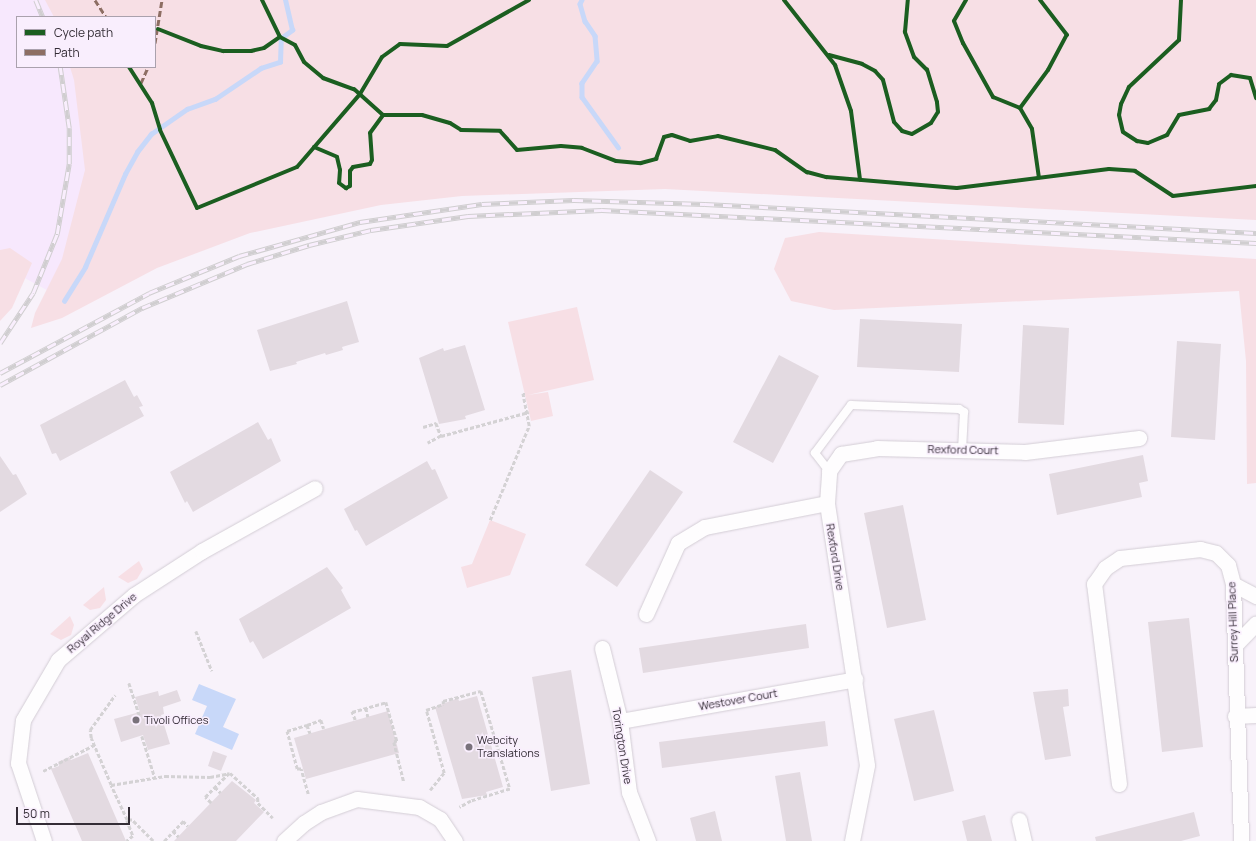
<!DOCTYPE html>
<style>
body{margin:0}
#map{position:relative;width:1256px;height:841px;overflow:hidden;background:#f8f2fa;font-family:Manrope,sans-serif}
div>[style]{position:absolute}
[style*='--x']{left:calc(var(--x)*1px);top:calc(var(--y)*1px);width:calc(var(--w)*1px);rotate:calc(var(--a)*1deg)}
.built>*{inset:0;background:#f7e8fd}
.green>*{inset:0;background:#f7dfe5}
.water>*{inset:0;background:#c8d8f9}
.stream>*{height:4.5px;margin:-2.25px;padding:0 2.25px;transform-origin:2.25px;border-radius:2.25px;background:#c8d8f9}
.building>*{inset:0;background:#e3dae1}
.path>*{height:2.5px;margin-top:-1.25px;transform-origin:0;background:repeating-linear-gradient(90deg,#d4d2d4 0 4px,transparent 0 6px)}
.roads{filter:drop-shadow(0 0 1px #d3cdd5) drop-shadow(0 0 1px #d3cdd5)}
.lane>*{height:8px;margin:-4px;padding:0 4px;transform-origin:4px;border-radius:4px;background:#fefdfe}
.street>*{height:15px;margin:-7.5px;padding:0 7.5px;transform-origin:7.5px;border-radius:7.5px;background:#fefdfe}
.rail>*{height:4.5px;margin-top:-2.25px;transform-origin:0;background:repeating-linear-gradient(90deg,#f9eefd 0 9px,#d0ced0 0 18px);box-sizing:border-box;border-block:1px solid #d0ced0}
.quiet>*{height:3px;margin-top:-1.5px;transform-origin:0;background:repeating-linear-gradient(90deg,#8d6e63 0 6px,transparent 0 9px)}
.cycleway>*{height:4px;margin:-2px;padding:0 2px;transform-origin:2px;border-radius:2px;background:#1b5e20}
.dots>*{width:11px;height:11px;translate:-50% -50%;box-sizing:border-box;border:2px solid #f9eefd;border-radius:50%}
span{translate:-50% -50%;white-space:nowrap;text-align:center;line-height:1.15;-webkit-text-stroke:3px #f9eefd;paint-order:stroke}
.street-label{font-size:11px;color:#342d36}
.poi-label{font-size:11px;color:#342d36}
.left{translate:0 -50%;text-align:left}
.legend{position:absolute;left:16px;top:16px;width:140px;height:52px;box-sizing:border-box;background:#f9eefd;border:1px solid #aaa1ad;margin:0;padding:5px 7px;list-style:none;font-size:12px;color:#342d36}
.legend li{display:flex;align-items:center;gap:8px;height:20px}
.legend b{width:20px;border:1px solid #aaa1ad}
.scale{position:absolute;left:16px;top:807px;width:114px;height:18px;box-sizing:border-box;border:2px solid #342d36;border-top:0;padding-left:5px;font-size:12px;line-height:14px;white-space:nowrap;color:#342d36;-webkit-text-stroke:3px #f9eefd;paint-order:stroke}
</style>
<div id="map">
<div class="built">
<i style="clip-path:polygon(0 0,75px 0,89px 17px,17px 17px,17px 67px,114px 67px,56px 295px,19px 275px,0 315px)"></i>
</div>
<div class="green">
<i style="clip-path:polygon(45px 0,1256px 0,1256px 220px,665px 189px,462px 196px,381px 205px,250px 233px,157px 268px,62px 318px,31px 328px,35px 313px,62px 259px,85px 170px,74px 80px,70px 67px,155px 67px,155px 17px,54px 17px)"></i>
<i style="clip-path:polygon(819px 232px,1256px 259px,1256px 483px,1247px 484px,1246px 361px,1239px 291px,834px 310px,791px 301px,774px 269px,785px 238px)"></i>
<i style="clip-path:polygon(10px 248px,32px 263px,12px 308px,0 321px,0 250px)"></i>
<i style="clip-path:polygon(577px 307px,594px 380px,528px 395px,548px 392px,553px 416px,531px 421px,508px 322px)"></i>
<i style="clip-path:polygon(490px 520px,526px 534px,510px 575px,467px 588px,461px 567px,472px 564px)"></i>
<i style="clip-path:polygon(139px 561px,143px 569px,137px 579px,128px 583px,118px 577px)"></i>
<i style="clip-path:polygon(104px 587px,106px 600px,100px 608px,90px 610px,83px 605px)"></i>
<i style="clip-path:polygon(70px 616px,74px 625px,71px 635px,61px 640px,50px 634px)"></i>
</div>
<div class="water">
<i style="clip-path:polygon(199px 684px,236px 699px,223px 727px,239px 734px,232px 750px,195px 734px,207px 706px,192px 700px)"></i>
</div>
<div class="stream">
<i style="--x:582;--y:0;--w:4;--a:117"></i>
<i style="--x:580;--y:4;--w:18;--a:74"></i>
<i style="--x:585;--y:21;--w:18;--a:56"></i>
<i style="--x:595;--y:36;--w:25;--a:85"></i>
<i style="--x:597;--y:61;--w:27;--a:124"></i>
<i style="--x:582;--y:83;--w:14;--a:90"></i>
<i style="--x:582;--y:97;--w:62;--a:54.2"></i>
<i style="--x:64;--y:301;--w:40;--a:-58"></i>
<i style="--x:85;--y:267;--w:101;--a:-66.7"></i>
<i style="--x:125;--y:174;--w:25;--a:-61"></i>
<i style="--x:137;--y:152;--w:23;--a:-52"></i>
<i style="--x:151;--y:134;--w:44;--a:-34.8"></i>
<i style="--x:187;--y:109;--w:30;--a:-20"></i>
<i style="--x:215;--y:99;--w:55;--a:-34"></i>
<i style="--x:261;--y:68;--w:20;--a:-18"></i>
<i style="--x:280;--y:62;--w:24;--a:-88"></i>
<i style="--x:281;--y:38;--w:14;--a:-36"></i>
<i style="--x:292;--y:30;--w:31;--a:-103"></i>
</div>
<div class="building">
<i style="clip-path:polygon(347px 301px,359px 342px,342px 347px,343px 350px,326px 355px,325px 353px,296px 362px,297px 364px,270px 371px,257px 330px)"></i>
<i style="clip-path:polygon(860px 319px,962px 324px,959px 372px,857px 367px)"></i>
<i style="clip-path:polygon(1023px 325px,1069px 328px,1064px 425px,1018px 423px)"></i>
<i style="clip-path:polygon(1177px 341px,1221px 344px,1215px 440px,1171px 437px)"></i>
<i style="clip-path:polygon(465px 345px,485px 410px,465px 416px,466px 419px,439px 424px,419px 358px,443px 348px,444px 351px)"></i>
<i style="clip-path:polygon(779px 355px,819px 376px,773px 463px,733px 442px)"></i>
<i style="clip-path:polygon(125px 380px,134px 397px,137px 395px,143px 406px,139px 407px,144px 416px,60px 461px,56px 453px,52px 454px,40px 425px)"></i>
<i style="clip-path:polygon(258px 422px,268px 440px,271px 438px,281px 461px,193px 512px,187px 501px,185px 503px,170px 472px)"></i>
<i style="clip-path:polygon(1143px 455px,1148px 481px,1139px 483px,1142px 497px,1057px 515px,1049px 474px)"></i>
<i style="clip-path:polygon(0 456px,13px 475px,16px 474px,27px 494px,0 512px)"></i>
<i style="clip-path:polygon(427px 461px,432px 470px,435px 469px,448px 498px,366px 546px,357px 530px,355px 531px,344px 509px)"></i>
<i style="clip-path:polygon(650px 470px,683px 492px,617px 587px,585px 565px)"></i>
<i style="clip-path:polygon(903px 505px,926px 620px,887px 628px,864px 513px)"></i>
<i style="clip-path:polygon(327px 567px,343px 588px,341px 590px,351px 608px,263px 659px,253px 641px,250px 643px,239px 619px)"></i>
<i style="clip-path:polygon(1189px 618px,1203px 747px,1162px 752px,1148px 622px)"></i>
<i style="clip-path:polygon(806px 624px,809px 648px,643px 673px,639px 648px)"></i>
<i style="clip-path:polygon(571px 670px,590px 784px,551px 791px,532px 677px)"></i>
<i style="clip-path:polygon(1068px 689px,1069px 706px,1063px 707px,1071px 756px,1045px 760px,1033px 692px)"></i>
<i style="clip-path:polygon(177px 690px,181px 701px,163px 707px,164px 714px,161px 715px,170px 744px,148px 750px,143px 735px,121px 742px,114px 719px,140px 712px,135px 697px,158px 691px,159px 696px)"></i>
<i style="clip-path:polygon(477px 696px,503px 787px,486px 792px,487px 795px,462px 799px,435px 707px,458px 698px,459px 701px)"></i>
<i style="clip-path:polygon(934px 710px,954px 791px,914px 801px,894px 719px)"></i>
<i style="clip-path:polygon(388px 711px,399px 753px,306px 779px,294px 738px)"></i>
<i style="clip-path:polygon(825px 721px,828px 746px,662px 768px,659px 742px)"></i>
<i style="clip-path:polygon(213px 751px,227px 756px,221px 771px,208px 766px)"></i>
<i style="clip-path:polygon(88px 753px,126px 841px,82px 841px,51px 769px,59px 766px,58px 762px,69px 757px,71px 760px)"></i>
<i style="clip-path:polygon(800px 772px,812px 841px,786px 841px,775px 776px)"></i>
<i style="clip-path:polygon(232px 781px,256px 800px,254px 803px,264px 812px,236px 841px,174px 841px)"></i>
<i style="clip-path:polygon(715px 811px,722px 841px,696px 841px,690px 818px)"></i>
<i style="clip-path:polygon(1194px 812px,1200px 836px,1181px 841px,1096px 841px,1095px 837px)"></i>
<i style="clip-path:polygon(985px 815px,992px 841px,967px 841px,962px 821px)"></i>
</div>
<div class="path">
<i style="--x:423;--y:427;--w:14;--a:-17"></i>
<i style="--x:436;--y:423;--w:14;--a:69"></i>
<i style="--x:441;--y:436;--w:15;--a:152"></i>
<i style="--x:441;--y:436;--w:91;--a:-15.3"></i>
<i style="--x:490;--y:520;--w:102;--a:-67.5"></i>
<i style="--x:529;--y:426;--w:33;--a:-101"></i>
<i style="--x:523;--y:394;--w:2;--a:0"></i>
<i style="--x:196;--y:631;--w:43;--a:68.2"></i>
<i style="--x:129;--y:683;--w:35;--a:72"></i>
<i style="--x:366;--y:708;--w:9;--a:77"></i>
<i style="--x:355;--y:720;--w:9;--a:-111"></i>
<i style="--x:352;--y:712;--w:35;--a:-16"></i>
<i style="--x:386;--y:702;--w:41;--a:74.2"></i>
<i style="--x:397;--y:741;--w:3;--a:162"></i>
<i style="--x:394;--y:742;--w:41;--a:76"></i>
<i style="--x:307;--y:725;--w:15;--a:-20"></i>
<i style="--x:321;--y:720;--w:9;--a:72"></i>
<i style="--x:142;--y:736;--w:44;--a:72.8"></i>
<i style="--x:43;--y:771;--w:57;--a:-27"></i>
<i style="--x:230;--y:773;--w:38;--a:42"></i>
<i style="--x:258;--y:798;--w:5;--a:90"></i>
<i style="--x:258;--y:803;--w:21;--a:45"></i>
<i style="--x:111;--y:785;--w:51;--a:-113.1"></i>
<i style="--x:91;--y:738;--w:8;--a:-97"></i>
<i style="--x:90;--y:730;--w:43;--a:-54.5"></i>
<i style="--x:215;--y:787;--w:8;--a:45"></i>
<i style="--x:430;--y:790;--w:22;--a:-51"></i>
<i style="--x:444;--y:773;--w:66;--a:-105.9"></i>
<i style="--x:426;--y:710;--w:18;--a:-19"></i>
<i style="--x:443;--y:704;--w:3;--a:-90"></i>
<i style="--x:443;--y:701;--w:39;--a:-15"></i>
<i style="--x:481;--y:691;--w:102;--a:73.5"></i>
<i style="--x:510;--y:789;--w:41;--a:162.9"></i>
<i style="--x:471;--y:801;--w:13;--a:151"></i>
<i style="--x:308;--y:794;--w:26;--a:-106"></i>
<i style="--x:301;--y:769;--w:4;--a:180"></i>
<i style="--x:297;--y:769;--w:39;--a:-105"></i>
<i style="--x:287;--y:731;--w:21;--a:-17"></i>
<i style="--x:307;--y:725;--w:9;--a:69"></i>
<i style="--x:211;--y:803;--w:8;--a:-135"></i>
<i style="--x:205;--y:797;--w:34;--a:-45"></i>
<i style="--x:127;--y:820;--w:17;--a:69"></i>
<i style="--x:133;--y:836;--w:8;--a:140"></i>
<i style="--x:173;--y:831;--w:8;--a:45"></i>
<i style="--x:153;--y:841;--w:30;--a:-135"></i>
<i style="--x:132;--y:820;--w:5;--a:180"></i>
<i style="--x:127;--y:820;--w:38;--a:-115"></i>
<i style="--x:111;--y:785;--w:55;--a:-9.5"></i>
<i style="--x:165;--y:776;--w:45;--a:1.3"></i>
<i style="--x:210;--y:777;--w:20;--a:-11"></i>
<i style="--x:164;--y:841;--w:28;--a:-46"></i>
<i style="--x:183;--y:821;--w:7;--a:45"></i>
</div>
<div class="roads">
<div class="lane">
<i style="--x:829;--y:471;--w:23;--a:-128"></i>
<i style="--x:815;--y:453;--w:60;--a:-53.1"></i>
<i style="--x:851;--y:405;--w:108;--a:2.1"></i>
<i style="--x:959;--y:409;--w:6;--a:31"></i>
<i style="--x:964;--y:412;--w:38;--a:93"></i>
</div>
<div class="street">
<i style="--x:1233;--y:584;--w:26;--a:28"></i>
<i style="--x:646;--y:614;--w:78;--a:-65.7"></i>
<i style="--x:678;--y:543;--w:31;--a:-31"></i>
<i style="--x:705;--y:527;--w:124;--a:-11.1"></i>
<i style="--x:1235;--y:645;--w:30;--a:-46"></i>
<i style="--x:602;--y:648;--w:75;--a:76.1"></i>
<i style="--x:620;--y:721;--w:72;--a:82.8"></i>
<i style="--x:629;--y:792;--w:53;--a:68.8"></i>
<i style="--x:1235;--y:716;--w:21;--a:-3"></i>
<i style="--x:620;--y:721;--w:239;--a:-10.1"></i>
<i style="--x:1119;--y:784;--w:202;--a:-97.1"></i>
<i style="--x:1094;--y:584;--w:19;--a:-55"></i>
<i style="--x:1105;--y:568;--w:18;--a:-34"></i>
<i style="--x:1120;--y:558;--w:81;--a:-6.4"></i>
<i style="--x:1200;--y:549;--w:16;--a:14"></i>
<i style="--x:1216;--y:553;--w:17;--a:45"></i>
<i style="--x:1228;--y:565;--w:20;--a:75"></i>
<i style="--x:1233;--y:584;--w:257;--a:88.2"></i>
<i style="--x:1019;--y:820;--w:22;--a:77"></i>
<i style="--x:44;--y:841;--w:82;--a:-108.4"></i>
<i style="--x:18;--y:763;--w:43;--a:-83.4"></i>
<i style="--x:23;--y:720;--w:69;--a:-59.7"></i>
<i style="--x:58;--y:660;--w:100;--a:-40.5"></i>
<i style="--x:134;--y:595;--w:81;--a:-32.9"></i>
<i style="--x:202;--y:551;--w:129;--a:-29.1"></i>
<i style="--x:284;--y:841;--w:27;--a:-42"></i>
<i style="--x:304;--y:823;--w:20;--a:-33"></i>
<i style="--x:321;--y:812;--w:38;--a:-20"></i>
<i style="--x:357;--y:799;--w:63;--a:7.4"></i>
<i style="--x:419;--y:807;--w:24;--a:30"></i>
<i style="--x:440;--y:819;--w:27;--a:56"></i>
<i style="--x:852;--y:841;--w:77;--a:-78.8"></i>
<i style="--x:867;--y:765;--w:265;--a:-98.7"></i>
<i style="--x:827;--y:503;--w:32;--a:-86"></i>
<i style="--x:829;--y:471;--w:21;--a:-55"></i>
<i style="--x:841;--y:454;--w:36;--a:-9"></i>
<i style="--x:877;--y:448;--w:148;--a:1.5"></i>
<i style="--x:1025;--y:452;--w:115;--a:-7"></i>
</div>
</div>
<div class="rail">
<i style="--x:36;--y:0;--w:18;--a:68"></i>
<i style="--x:0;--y:343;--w:60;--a:-56.6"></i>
<i style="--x:33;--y:293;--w:64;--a:-67.9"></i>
<i style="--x:57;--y:234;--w:71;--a:-80.3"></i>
<i style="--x:69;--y:164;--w:36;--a:-90"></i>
<i style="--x:69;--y:128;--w:62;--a:-98.4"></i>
<i style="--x:0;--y:373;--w:169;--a:-28.2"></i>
<i style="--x:149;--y:293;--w:97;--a:-22.3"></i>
<i style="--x:239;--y:256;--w:126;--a:-15.7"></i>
<i style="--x:360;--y:222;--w:123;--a:-8.4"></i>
<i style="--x:482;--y:204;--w:92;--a:-2.5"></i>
<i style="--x:574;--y:200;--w:131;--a:1.7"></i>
<i style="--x:705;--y:204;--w:552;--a:3.01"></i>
<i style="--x:0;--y:385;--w:162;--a:-28.5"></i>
<i style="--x:142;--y:308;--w:114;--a:-22.7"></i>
<i style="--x:247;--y:264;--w:65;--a:-17"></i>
<i style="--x:309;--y:245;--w:64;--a:-13.6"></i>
<i style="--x:371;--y:230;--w:98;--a:-8.2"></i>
<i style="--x:468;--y:216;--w:134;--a:-2.6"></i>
<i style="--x:602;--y:210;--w:655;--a:2.89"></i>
</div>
<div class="quiet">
<i style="--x:95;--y:0;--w:20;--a:57"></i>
<i style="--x:155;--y:43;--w:44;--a:-80.8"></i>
<i style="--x:141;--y:83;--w:17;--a:-66"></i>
</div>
<div class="cycleway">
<i style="--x:262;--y:0;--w:41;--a:64.1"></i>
<i style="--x:280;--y:37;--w:17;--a:28"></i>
<i style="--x:295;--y:45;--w:19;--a:62"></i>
<i style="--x:304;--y:62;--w:25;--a:40"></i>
<i style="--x:323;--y:78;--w:33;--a:20"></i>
<i style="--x:354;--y:89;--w:39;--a:42"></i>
<i style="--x:383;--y:115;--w:39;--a:0"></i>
<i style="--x:422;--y:115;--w:29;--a:16"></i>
<i style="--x:450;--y:123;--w:13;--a:32"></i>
<i style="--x:461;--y:130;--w:39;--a:1"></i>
<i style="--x:500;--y:131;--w:25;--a:48"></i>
<i style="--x:517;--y:150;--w:44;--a:-5.2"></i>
<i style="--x:561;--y:146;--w:21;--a:5"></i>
<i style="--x:582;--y:148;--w:36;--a:21"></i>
<i style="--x:616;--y:161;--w:25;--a:5"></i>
<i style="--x:641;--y:163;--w:16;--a:-15"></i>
<i style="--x:656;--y:159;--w:23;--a:-70"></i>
<i style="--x:664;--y:137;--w:8;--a:-14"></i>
<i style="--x:672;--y:135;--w:19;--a:18"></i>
<i style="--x:690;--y:141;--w:28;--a:-10"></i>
<i style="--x:718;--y:136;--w:59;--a:13.8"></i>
<i style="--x:775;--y:150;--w:39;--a:35"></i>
<i style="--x:807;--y:172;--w:20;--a:15"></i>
<i style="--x:826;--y:177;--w:131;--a:4.8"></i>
<i style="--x:957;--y:188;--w:153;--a:-7.1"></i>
<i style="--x:1109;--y:169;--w:26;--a:4"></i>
<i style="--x:1135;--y:171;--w:45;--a:33.3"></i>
<i style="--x:1173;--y:196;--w:84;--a:-6.9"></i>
<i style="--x:784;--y:0;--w:83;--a:51.9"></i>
<i style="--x:835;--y:65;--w:49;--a:70.8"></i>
<i style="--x:851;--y:111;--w:69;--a:82.5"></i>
<i style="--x:966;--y:0;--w:24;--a:120"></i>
<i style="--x:954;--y:21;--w:24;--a:68"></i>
<i style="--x:963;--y:43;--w:62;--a:60.9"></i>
<i style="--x:993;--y:97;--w:29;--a:22"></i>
<i style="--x:1020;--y:108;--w:47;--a:-53.6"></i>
<i style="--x:1048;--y:70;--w:40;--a:-62"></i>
<i style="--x:1067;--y:35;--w:44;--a:-127.6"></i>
<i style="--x:1181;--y:0;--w:40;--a:92.9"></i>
<i style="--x:1179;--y:40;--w:69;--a:136.8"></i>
<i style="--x:1129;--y:87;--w:19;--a:115"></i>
<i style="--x:1121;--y:104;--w:11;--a:100"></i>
<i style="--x:1119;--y:115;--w:17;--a:77"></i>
<i style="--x:1123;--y:132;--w:17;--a:33"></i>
<i style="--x:1137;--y:141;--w:11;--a:10"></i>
<i style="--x:1148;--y:143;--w:21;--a:-23"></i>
<i style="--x:1167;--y:135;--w:23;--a:-59"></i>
<i style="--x:1179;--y:115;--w:31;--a:-11"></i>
<i style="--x:1209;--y:109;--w:11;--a:-52"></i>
<i style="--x:1216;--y:100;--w:16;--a:-79"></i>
<i style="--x:1219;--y:84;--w:15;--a:-37"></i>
<i style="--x:1231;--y:75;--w:19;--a:9"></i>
<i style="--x:1250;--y:78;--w:21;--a:73"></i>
<i style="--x:158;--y:29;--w:46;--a:21.6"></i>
<i style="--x:201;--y:46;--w:23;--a:13"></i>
<i style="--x:223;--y:51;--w:28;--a:0"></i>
<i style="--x:251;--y:51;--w:13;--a:-13"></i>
<i style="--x:264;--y:48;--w:19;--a:-35"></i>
<i style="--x:829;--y:55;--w:34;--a:15"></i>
<i style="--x:862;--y:64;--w:15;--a:28"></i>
<i style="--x:875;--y:71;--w:12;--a:48"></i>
<i style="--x:883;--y:80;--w:43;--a:75.3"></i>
<i style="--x:894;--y:122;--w:12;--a:48"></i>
<i style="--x:902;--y:131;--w:10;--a:17"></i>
<i style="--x:912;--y:134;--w:22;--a:-30"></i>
<i style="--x:931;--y:123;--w:13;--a:-58"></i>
<i style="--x:938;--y:112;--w:10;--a:-96"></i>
<i style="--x:937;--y:102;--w:34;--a:-107"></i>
<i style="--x:927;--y:70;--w:18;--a:-135"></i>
<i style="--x:914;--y:57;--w:27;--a:-110"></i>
<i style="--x:905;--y:32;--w:32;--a:-85"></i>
<i style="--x:129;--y:67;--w:43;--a:57.4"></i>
<i style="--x:152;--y:103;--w:28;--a:73"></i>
<i style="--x:160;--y:130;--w:86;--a:64.6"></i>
<i style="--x:197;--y:208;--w:108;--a:-22.3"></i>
<i style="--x:297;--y:167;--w:96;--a:-49.2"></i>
<i style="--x:360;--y:94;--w:43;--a:-59.3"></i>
<i style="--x:382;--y:57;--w:22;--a:-36"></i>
<i style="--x:400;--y:44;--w:47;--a:2.4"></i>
<i style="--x:447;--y:46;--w:94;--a:-29.3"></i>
<i style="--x:1020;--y:108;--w:24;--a:60"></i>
<i style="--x:1032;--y:129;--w:49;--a:81.9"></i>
<i style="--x:314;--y:147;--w:25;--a:23"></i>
<i style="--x:337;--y:157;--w:13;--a:77"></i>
<i style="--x:340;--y:170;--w:13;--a:94"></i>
<i style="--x:339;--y:183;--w:9;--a:36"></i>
<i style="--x:346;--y:188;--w:4;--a:-27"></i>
<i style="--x:350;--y:186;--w:15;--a:-90"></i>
<i style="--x:350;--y:171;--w:5;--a:-53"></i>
<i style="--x:353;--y:167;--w:17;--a:-10"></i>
<i style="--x:370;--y:164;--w:4;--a:-63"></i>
<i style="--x:372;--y:160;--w:27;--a:-94"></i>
<i style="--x:370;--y:133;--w:22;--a:-54"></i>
</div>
<div class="dots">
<i style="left:136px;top:720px;background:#79727b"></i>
<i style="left:469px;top:747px;background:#79727b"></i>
</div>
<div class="street-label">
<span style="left:963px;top:450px;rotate:1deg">Rexford Court</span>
<span style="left:835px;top:557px;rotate:81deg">Rexford Drive</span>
<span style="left:1233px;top:622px;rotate:-92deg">Surrey Hill Place</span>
<span style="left:102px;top:623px;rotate:-40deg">Royal Ridge Drive</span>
<span style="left:738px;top:700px;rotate:-10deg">Westover Court</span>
<span style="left:622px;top:746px;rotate:81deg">Torington Drive</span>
</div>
<div class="poi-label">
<span class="left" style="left:144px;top:720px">Tivoli Offices</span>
<span class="left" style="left:477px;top:747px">Webcity<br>Translations</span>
</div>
<ul class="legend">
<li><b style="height:5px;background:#1b5e20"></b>Cycle path</li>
<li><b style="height:5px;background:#8d6e63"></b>Path</li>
</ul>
<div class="scale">50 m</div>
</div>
